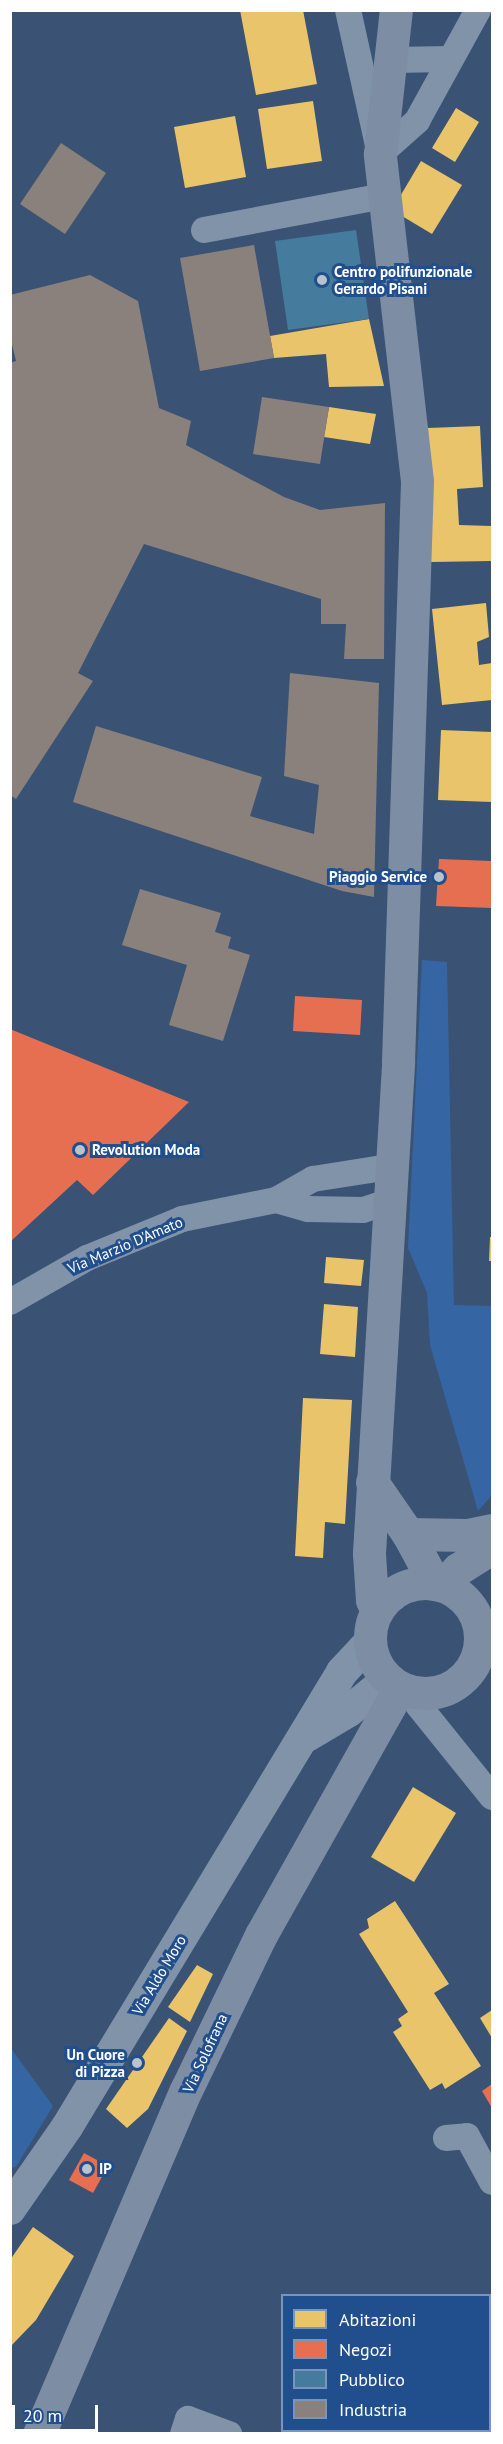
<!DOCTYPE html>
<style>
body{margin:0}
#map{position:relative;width:503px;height:2444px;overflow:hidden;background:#3a5274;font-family:"PT Sans",sans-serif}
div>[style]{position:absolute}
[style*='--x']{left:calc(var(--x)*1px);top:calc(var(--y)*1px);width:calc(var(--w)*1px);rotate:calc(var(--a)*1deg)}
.green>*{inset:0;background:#3665a3}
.homes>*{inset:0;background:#e9c46a}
.shops>*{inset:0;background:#e76f51}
.public>*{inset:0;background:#457b9d}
.industry>*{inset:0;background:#8a817c}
.minor>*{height:26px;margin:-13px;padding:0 13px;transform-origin:13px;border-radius:13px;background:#8193a9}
.tertiary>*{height:32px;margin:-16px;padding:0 16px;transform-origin:16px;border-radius:16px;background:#8193a9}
.secondary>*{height:33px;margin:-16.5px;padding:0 16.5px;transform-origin:16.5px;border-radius:16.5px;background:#7d8ea4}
.secondary>.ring{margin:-16.5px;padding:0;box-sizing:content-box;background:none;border:33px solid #7d8ea4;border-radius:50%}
.dots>*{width:16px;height:16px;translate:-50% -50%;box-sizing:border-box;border:3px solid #214f8d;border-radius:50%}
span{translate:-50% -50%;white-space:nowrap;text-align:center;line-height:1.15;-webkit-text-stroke:6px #214f8d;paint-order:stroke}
.poi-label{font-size:15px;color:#fff;font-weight:700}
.left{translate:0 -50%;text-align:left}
.right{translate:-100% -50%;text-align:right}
.street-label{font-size:15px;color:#fff}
.frame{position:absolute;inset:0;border:12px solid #fff;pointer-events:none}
.legend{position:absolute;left:281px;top:2294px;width:210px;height:138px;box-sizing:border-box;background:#214f8d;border:2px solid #7a95bb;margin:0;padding:8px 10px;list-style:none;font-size:18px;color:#fff}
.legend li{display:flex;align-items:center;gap:12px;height:30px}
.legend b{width:30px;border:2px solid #7a95bb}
.scale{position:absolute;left:12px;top:2405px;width:86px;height:27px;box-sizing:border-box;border:3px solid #fff;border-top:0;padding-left:8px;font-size:18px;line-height:21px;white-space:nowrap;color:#fff;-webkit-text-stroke:4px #214f8d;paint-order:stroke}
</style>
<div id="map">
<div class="green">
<i style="clip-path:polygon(422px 960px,447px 962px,454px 1305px,492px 1306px,492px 1495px,478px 1511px,430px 1345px,427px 1293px,408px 1248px)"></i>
<i style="clip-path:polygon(10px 2047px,53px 2106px,16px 2167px,11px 2168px)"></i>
</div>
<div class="homes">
<i style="clip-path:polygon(240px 10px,303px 10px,317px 84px,256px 95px)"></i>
<i style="clip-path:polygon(313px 101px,322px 161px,267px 169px,258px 109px)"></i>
<i style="clip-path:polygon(456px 108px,479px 122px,455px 162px,432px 148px)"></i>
<i style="clip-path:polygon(235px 116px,246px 177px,185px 188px,174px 127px)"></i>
<i style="clip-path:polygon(421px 161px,462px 185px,432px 234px,392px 210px)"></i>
<i style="clip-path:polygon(369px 319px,384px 386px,329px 387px,326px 354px,274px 358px,270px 336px)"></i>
<i style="clip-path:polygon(329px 407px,376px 414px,370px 444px,324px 437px)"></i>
<i style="clip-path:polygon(480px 426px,483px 487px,457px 489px,459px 525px,492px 526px,492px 561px,431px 562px,428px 428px)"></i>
<i style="clip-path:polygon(486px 603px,489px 637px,477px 642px,479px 665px,492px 663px,492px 700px,442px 705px,432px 609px)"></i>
<i style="clip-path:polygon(441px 730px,492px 732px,492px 802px,438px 800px)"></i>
<i style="clip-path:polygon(490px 1237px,492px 1237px,492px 1261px,489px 1261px)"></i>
<i style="clip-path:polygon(326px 1257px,364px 1260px,361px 1286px,324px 1283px)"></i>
<i style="clip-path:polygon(324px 1304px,358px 1307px,355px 1357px,320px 1354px)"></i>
<i style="clip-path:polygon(303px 1398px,352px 1400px,345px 1524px,325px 1522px,323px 1558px,295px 1556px)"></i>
<i style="clip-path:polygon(413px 1787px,456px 1813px,414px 1882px,371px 1857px)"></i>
<i style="clip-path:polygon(395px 1901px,449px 1984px,434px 1993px,481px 2066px,445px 2089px,442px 2083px,430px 2090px,393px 2032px,402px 2026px,398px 2019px,408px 2012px,359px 1934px,369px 1928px,367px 1919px)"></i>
<i style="clip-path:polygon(197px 1965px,213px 1974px,190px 2022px,168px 2007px)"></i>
<i style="clip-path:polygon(492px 2010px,492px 2038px,480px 2018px)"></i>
<i style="clip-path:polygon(169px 2018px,187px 2031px,148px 2109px,127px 2128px,106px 2109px)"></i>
<i style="clip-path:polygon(33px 2227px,74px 2256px,36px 2320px,10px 2347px,10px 2260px)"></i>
<i style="clip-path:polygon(311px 2430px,392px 2430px,310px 2434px)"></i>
</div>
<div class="shops">
<i style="clip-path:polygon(439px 859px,492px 861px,492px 908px,436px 906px)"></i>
<i style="clip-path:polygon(295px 996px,362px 1000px,360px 1035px,293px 1031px)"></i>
<i style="clip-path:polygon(10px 1029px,189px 1102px,93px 1195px,77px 1180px,10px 1242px)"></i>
<i style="clip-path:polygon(492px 2084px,492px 2108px,482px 2091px)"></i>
<i style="clip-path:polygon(84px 2153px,108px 2166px,93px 2193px,69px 2180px)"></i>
</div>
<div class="public">
<i style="clip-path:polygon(356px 230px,369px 319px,288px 330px,275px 241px)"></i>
</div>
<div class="industry">
<i style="clip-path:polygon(61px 143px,106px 173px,65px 234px,20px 204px)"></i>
<i style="clip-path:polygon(254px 245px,274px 358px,200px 371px,180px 258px)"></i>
<i style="clip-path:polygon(90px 275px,138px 301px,159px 408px,191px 421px,186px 445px,284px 497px,320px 510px,385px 503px,384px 659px,344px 659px,346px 624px,321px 624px,321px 599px,144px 544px,78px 673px,93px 681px,16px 799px,10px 795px,10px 363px,16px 361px,10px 336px,10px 295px)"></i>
<i style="clip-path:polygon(262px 397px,329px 407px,320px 464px,253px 454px)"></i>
<i style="clip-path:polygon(290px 673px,379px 683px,374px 897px,342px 891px,73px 802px,96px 726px,262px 777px,250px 816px,314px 834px,319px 785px,284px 776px)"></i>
<i style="clip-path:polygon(140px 889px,221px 913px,215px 932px,231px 937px,228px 948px,250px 955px,223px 1041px,169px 1025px,187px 965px,122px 945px)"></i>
</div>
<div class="minor">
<i style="--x:348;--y:10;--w:148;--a:77.5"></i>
<i style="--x:380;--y:154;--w:50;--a:-41.7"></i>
<i style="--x:417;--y:121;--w:127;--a:-61.2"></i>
<i style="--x:391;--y:60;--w:59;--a:-1"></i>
<i style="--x:204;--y:230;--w:183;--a:-10.7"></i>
<i style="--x:276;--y:1200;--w:43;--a:-29.6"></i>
<i style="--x:313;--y:1179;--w:78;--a:-8.9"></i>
<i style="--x:10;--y:1302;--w:89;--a:-29.7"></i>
<i style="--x:87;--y:1258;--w:103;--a:-22.3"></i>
<i style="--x:182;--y:1219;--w:96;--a:-11.4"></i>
<i style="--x:276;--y:1200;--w:33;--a:16"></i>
<i style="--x:308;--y:1209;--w:55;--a:1"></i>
<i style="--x:363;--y:1210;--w:25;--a:-18"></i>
<i style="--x:417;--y:1693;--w:12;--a:85"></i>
<i style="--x:418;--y:1705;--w:118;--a:51.2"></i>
<i style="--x:446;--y:2138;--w:21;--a:-5"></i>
<i style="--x:467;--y:2136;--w:52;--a:61.5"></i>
<i style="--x:183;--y:2434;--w:16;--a:-72"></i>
<i style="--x:188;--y:2419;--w:44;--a:20.1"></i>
</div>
<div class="tertiary">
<i style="--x:307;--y:1736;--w:49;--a:-30.8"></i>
<i style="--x:349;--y:1711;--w:50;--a:-39.4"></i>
<i style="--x:10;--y:2209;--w:100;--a:-55.2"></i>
<i style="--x:67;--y:2127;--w:532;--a:-58.85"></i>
<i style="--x:342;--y:1672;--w:41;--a:-47"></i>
</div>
<div class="secondary">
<i style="--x:372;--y:1482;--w:63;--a:55.3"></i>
<i style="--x:408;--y:1534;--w:57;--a:61.6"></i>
<i style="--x:408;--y:1534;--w:60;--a:1"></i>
<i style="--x:468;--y:1535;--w:25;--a:-12"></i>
<i class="ring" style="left:370px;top:1583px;width:77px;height:77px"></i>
<i style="--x:443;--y:1585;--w:22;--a:-47"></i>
<i style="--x:458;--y:1569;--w:40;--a:-32"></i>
<i style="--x:377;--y:1611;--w:12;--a:-114"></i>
<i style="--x:372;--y:1600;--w:47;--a:-93.7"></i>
<i style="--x:369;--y:1553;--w:493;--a:-86.6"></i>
<i style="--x:398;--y:1061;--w:580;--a:-88.12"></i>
<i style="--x:417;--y:481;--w:329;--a:-96.5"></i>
<i style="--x:380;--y:154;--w:145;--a:-83.7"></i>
<i style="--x:39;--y:2434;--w:374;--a:-66.9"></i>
<i style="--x:186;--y:2090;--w:172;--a:-64.2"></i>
<i style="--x:261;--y:1935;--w:284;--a:-60.7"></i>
</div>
<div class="dots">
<i style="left:322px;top:280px;background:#bac2ce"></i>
<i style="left:439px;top:877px;background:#bac2ce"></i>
<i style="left:80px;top:1150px;background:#bac2ce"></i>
<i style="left:137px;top:2063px;background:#bac2ce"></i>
<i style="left:87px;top:2169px;background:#bac2ce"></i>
</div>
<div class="poi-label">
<span class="left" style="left:334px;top:280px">Centro polifunzionale<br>Gerardo Pisani</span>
<span class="right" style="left:427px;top:877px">Piaggio Service</span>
<span class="left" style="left:92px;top:1150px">Revolution Moda</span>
<span class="right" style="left:125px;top:2063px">Un Cuore<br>di Pizza</span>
<span class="left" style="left:99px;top:2169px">IP</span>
</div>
<div class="street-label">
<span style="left:125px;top:1245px;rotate:-23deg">Via Marzio D'Amato</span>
<span style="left:159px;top:1975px;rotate:-59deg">Via Aldo Moro</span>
<span style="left:205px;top:2053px;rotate:-65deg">Via Solofrana</span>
</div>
<div class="frame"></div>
<ul class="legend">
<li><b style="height:16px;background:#e9c46a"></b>Abitazioni</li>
<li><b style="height:16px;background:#e76f51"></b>Negozi</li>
<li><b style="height:16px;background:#457b9d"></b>Pubblico</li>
<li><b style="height:16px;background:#8a817c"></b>Industria</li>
</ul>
<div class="scale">20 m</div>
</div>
